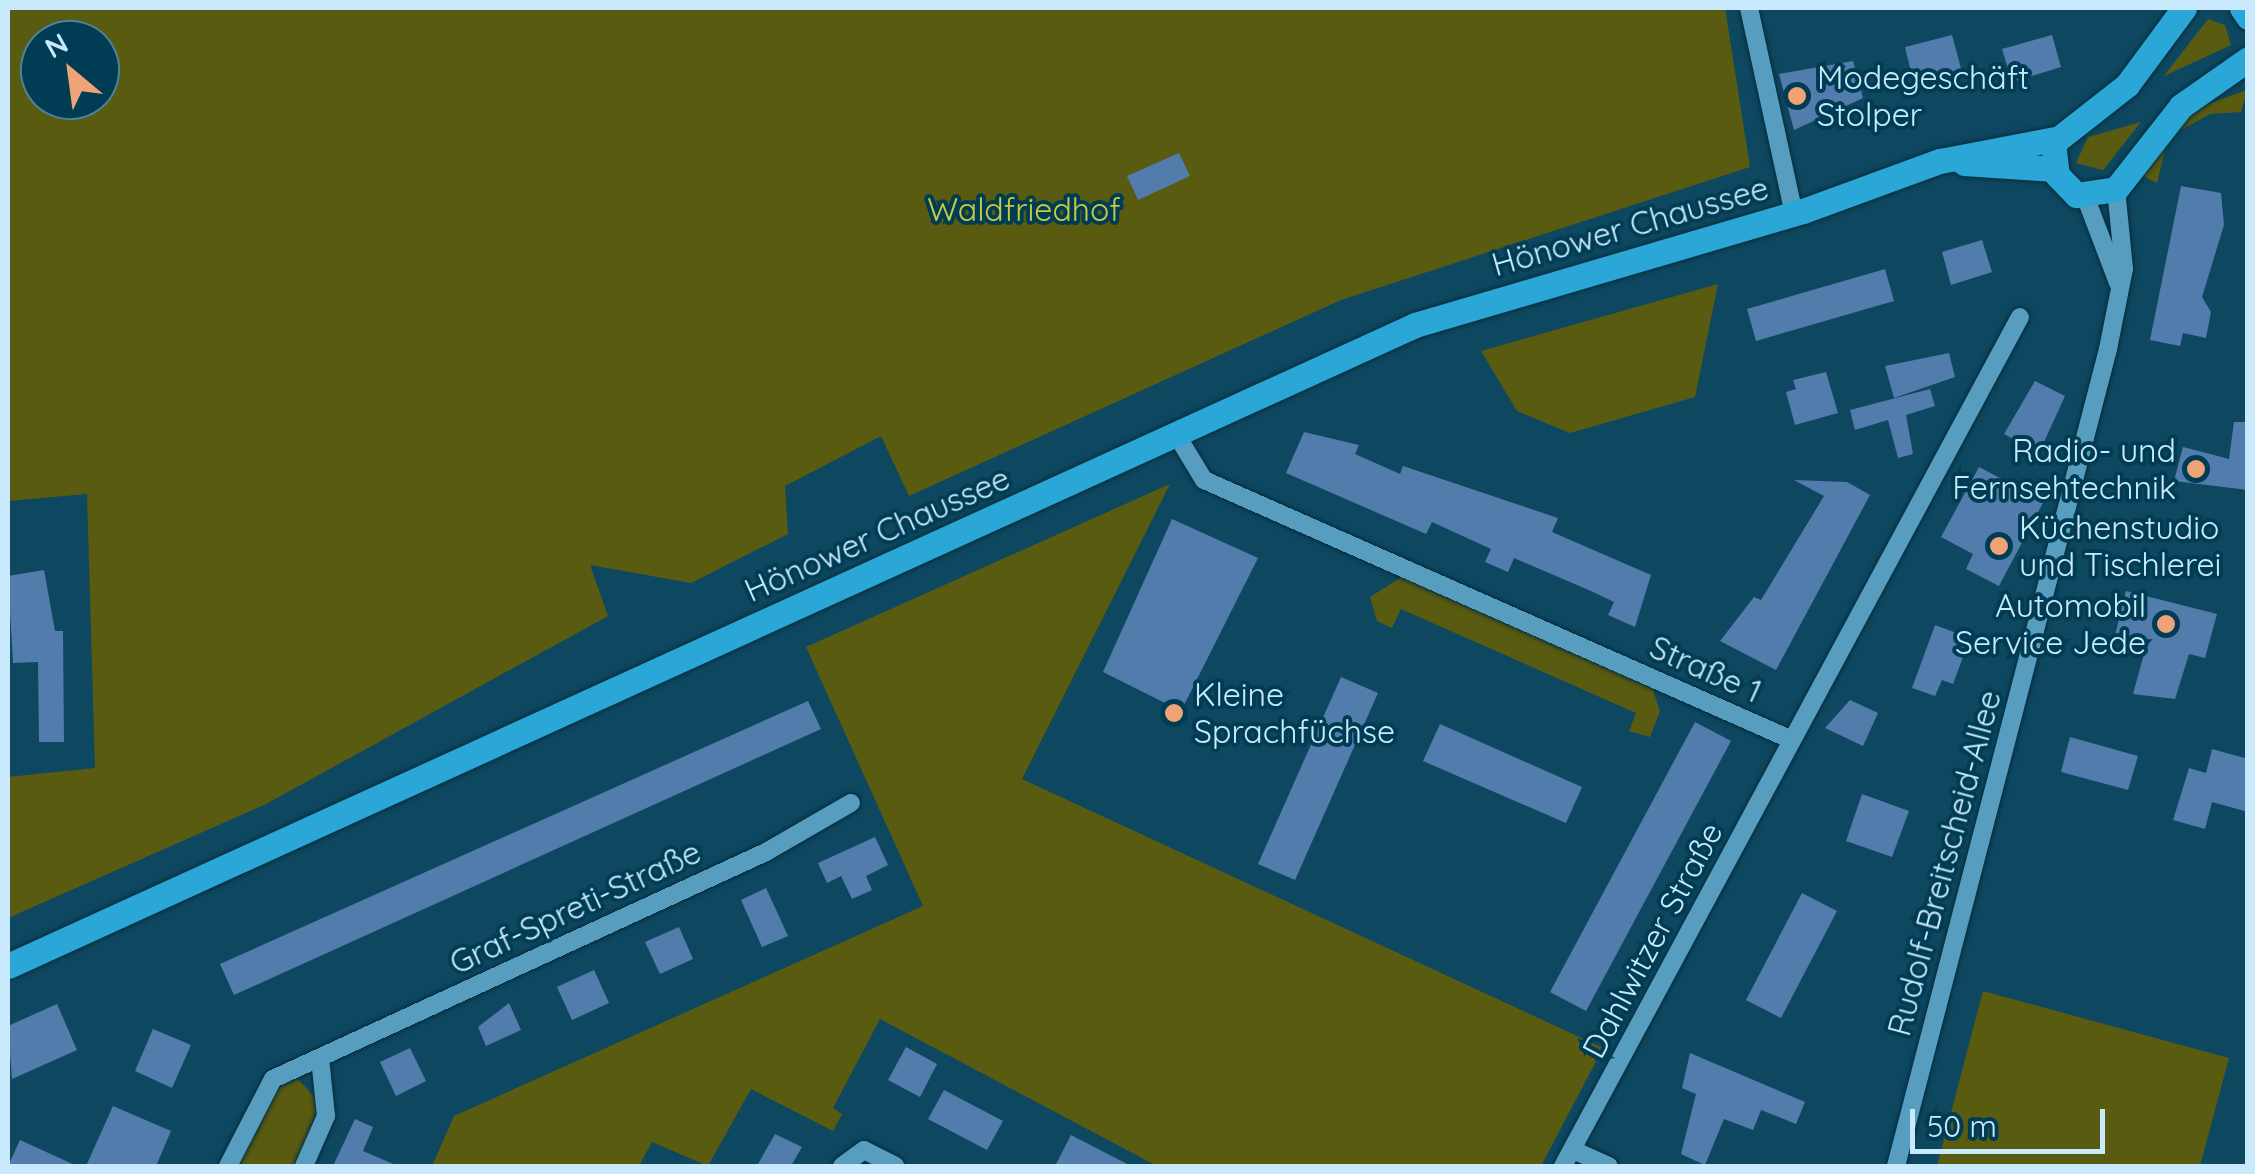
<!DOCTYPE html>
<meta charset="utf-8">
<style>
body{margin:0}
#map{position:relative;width:2255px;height:1174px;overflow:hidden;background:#0e4860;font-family:Quicksand,sans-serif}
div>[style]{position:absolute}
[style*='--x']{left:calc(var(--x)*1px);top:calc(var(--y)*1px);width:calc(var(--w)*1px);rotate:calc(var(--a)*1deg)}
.green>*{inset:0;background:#595b10}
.building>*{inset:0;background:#517cab}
.roads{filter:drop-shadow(0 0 2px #052d3d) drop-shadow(0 0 2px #052d3d)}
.minor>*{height:18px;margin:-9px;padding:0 9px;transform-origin:9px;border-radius:9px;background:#579dbf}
.major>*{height:25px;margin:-12.5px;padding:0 12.5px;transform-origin:12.5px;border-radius:12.5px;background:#2ba7d7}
.dots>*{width:28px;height:28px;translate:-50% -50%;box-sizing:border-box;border:5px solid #003d55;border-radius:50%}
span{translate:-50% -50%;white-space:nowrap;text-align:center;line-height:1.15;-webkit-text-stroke:8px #003d55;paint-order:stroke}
.poi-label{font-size:32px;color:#c8eafc}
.left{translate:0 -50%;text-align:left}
.right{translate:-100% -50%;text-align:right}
.park-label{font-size:32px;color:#c7ca3f}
.street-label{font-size:32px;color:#c8eafc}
.frame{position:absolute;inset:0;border:10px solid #c8eafc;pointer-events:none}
.north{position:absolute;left:20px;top:20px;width:100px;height:100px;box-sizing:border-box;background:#003d55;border:2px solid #508298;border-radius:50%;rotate:331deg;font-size:28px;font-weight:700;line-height:40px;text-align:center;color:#c8eafc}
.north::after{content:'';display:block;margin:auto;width:35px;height:45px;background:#efa377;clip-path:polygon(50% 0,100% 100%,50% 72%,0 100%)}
.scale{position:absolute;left:1910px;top:1109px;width:195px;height:45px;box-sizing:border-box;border:5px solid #c8eafc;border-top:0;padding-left:12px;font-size:30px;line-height:35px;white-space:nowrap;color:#c8eafc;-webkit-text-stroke:8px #003d55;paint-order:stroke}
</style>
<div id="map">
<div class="green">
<i style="clip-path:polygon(evenodd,8px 8px,1725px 8px,1750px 167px,1341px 300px,909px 496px,881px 436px,785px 486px,788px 534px,691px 583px,590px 565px,608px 616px,266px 804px,8px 918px,8px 777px,95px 768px,87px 494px,8px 501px,8px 8px,40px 40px,100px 40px,100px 100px,40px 100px,40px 40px)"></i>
<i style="clip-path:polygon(2208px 19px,2225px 25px,2231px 45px,2164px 76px)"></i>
<i style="clip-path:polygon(2247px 90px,2241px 112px,2210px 114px,2168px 137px,2157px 183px,2141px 175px,2165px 136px,2191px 110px)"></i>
<i style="clip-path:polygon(2141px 122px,2103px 170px,2076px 163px,2088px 137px)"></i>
<i style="clip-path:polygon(1718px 284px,1695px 397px,1570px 433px,1517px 411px,1481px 351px)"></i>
<i style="clip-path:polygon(1170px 484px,1022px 779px,1603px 1048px,1541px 1166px,1157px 1166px,880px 1019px,833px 1108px,842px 1114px,833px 1131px,751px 1089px,708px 1166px,652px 1142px,639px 1166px,432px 1166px,454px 1116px,923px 906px,806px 647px)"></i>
<i style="clip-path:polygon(1402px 577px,1652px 687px,1660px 711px,1650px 737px,1629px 731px,1636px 713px,1401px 609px,1392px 628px,1377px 621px,1370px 597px)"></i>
<i style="clip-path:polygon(1983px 991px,2229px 1058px,2200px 1166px,1937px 1166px)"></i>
<i style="clip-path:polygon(298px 1079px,319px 1102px,297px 1166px,237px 1166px,270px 1091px)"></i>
</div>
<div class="building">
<i style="clip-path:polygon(1952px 35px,1962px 72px,1914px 85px,1905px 47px)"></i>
<i style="clip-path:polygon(2052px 35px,2061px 67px,2012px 82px,2002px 49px)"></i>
<i style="clip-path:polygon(1853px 61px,1863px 98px,1794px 130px,1779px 74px)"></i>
<i style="clip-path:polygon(1179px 153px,1190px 176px,1138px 200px,1127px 176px)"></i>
<i style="clip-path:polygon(2181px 186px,2221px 193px,2224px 225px,2202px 297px,2211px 312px,2206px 338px,2183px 333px,2180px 346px,2150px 340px)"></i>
<i style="clip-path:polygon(1982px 240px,1992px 272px,1951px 285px,1942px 252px)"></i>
<i style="clip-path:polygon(1885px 269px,1894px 301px,1756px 341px,1747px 309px)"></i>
<i style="clip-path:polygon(1949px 353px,1955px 377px,1894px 398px,1885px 366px)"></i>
<i style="clip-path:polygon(1826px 372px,1838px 413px,1795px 425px,1786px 392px,1796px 389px,1793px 380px)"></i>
<i style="clip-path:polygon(2035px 381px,2065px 396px,2039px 453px,2004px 434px)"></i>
<i style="clip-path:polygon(1930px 389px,1935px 406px,1906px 415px,1913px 454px,1898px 458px,1888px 420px,1855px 430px,1850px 410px)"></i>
<i style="clip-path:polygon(2234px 422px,2248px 422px,2248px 490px,2174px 481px,2183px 447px,2229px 459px)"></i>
<i style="clip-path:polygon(1304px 432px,1359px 445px,1355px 454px,1400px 474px,1403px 466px,1558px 518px,1552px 532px,1651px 575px,1635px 627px,1608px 615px,1614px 602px,1591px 591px,1514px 558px,1508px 572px,1485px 562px,1491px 549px,1432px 522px,1426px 534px,1286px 473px)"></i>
<i style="clip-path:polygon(1979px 467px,2044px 501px,1999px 586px,1966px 569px,1973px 554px,1941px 537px)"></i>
<i style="clip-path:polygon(1794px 480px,1847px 482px,1870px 495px,1776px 670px,1720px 641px,1754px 597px,1761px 600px,1824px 496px)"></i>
<i style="clip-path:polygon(1172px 519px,1258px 558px,1181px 711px,1103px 672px)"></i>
<i style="clip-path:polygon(44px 570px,55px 631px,63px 631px,64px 742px,39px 742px,38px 662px,13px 663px,8px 576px)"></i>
<i style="clip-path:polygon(2126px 591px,2217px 614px,2205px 658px,2189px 654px,2175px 699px,2133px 694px,2147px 643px,2115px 635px)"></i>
<i style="clip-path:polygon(1935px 625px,1970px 638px,1953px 684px,1942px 680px,1935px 696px,1912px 688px)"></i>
<i style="clip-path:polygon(1341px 677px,1378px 693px,1295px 880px,1258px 864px)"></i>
<i style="clip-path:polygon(1850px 700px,1878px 713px,1863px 746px,1825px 728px)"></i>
<i style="clip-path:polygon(808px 701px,821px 729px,234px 995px,220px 964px)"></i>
<i style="clip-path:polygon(1695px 722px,1731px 741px,1586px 1011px,1550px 992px)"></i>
<i style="clip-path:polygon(1440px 724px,1582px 787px,1566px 823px,1423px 761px)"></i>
<i style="clip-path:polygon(2070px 737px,2138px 756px,2128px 790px,2061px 772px)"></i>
<i style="clip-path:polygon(2212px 749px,2248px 759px,2248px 812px,2212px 802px,2205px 829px,2173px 820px,2189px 768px,2206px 773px)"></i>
<i style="clip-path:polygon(1862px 794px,1909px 811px,1892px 857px,1846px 841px)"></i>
<i style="clip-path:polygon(875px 837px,888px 865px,866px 876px,872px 890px,852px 899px,841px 876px,827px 883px,818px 863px)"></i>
<i style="clip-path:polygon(766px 888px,788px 936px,762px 947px,741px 900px)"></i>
<i style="clip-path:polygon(1802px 893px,1837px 911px,1781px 1018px,1746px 1000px)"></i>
<i style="clip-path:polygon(679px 927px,693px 959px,660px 974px,645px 942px)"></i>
<i style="clip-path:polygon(594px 970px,609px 1003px,572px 1020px,557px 987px)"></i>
<i style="clip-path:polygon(509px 1003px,521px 1030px,486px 1046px,478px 1027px)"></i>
<i style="clip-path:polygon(57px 1004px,77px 1050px,12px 1079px,8px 1026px)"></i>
<i style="clip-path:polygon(153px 1029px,191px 1045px,172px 1088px,135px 1071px)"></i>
<i style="clip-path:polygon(906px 1047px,937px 1064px,920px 1097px,888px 1080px)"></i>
<i style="clip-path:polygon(410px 1048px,426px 1081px,396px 1096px,380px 1062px)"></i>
<i style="clip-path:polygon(1690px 1053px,1805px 1102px,1796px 1124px,1761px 1110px,1753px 1130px,1724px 1119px,1705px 1165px,1681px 1154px,1696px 1094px,1682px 1088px)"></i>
<i style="clip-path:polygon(944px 1090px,1003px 1121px,987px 1150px,928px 1119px)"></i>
<i style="clip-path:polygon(113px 1106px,171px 1131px,156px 1166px,86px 1166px)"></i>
<i style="clip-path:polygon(355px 1119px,373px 1127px,363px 1151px,398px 1166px,333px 1166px)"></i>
<i style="clip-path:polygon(775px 1134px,802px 1147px,791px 1166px,757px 1166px)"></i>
<i style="clip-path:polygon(1071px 1135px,1131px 1166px,1055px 1166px)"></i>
<i style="clip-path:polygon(20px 1140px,77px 1166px,8px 1166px)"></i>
</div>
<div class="roads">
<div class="minor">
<i style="--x:1749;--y:8;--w:211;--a:77.7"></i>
<i style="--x:2085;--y:196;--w:93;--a:69.2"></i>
<i style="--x:1176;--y:434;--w:54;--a:58.7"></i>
<i style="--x:1204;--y:480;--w:643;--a:23.85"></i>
<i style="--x:1573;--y:1150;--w:39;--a:24"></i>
<i style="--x:228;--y:1166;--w:98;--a:-62.7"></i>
<i style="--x:273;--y:1079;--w:543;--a:-24.72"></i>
<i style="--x:766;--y:852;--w:98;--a:-30"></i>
<i style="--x:304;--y:1166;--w:55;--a:-66.3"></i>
<i style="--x:326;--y:1116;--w:58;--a:-95.9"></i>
<i style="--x:842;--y:1166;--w:27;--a:-36"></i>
<i style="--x:864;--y:1150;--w:35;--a:27"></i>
<i style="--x:1563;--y:1166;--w:964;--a:-61.71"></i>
<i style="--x:1896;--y:1166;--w:844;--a:-75.45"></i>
<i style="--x:2108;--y:349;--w:82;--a:-78.7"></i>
<i style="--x:2124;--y:269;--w:80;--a:-95.7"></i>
</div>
<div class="major">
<i style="--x:2184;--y:8;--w:96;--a:126.5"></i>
<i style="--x:2127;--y:85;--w:94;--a:141.9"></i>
<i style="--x:2053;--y:143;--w:32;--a:83"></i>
<i style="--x:2057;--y:175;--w:28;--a:46"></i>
<i style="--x:2076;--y:195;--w:40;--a:-8.5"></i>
<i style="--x:2116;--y:189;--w:105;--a:-51.9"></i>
<i style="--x:2181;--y:106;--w:82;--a:-35"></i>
<i style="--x:2242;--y:8;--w:11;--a:56"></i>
<i style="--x:1964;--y:163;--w:90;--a:3.8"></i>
<i style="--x:8;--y:966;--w:1546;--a:-24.49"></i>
<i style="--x:1415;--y:325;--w:404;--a:-16.4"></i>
<i style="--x:1803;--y:211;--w:146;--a:-20.1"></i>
<i style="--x:1940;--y:161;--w:117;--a:-10.8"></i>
</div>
</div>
<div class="dots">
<i style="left:1797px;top:96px;background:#efa377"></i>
<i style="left:2196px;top:469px;background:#efa377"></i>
<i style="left:1999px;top:546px;background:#efa377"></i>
<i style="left:2166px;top:624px;background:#efa377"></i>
<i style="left:1174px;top:713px;background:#efa377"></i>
</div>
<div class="poi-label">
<span class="left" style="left:1817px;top:96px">Modegeschäft<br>Stolper</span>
<span class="right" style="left:2176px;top:469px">Radio- und<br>Fernsehtechnik</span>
<span class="left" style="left:2019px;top:546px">Küchenstudio<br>und Tischlerei</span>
<span class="right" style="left:2146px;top:624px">Automobil<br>Service Jede</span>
<span class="left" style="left:1194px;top:713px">Kleine<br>Sprachfüchse</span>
</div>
<div class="park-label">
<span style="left:1024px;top:209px">Waldfriedhof</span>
</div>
<div class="street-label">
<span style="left:1630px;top:226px;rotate:-16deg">Hönower Chaussee</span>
<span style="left:877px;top:534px;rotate:-24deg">Hönower Chaussee</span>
<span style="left:1706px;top:669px;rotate:24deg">Straße 1</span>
<span style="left:1944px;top:863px;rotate:-75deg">Rudolf-Breitscheid-Allee</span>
<span style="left:575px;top:907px;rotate:-25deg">Graf-Spreti-Straße</span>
<span style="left:1652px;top:940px;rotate:-62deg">Dahlwitzer Straße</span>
</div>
<div class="frame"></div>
<div class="north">N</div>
<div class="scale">50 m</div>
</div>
